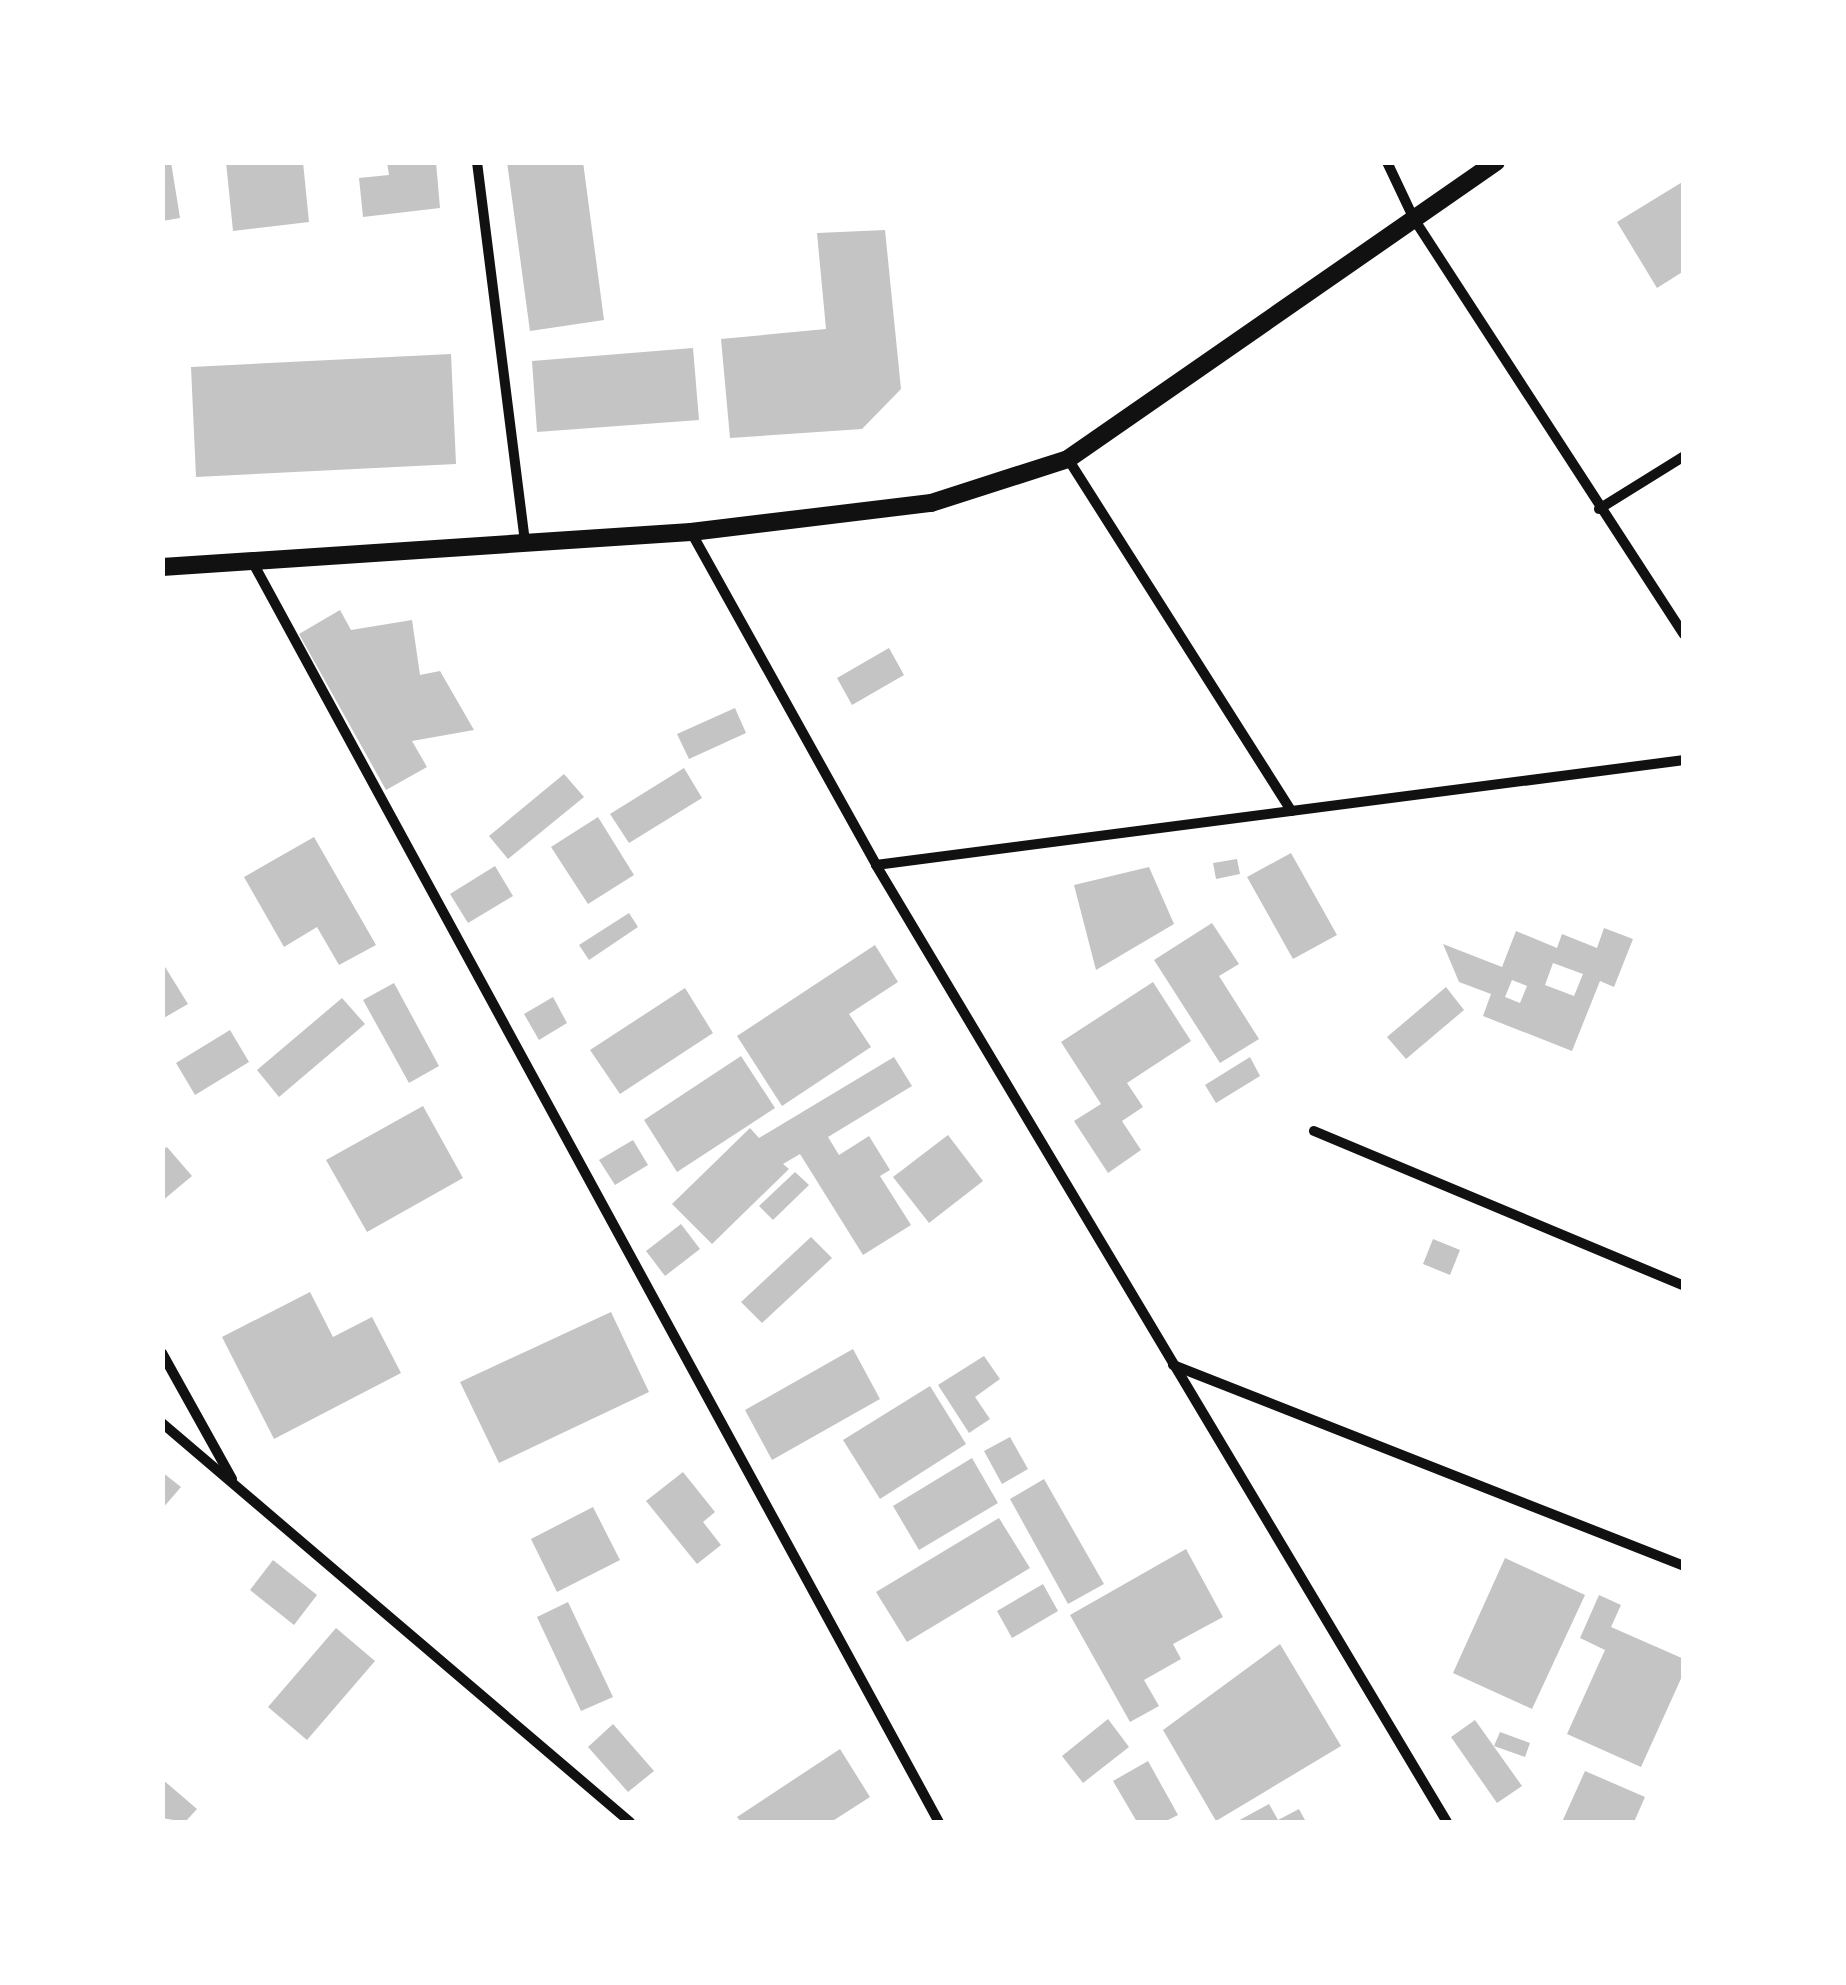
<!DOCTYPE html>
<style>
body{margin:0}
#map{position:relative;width:1846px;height:1985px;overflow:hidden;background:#fff;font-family:"Work Sans",sans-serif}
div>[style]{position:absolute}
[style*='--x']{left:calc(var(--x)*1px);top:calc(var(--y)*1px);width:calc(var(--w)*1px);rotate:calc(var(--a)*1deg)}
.building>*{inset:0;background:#c4c4c4}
.minor>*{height:10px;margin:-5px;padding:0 5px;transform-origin:5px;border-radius:5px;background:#111}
.tertiary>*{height:18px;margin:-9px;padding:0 9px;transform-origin:9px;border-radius:9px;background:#111}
span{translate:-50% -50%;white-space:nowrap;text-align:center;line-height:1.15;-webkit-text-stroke:8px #fff;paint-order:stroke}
.frame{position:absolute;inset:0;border:165px solid #fff;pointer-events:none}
</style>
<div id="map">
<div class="building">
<i style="clip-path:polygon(162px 162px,171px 162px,180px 218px,162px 221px)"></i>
<i style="clip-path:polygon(226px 162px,303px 162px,309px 222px,233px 231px)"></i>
<i style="clip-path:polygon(387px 162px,436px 162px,440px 208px,363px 217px,359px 178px,389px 175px)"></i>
<i style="clip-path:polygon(507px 162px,583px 162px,604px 320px,530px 331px)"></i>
<i style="clip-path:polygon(1684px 181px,1684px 271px,1657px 288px,1617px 222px)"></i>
<i style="clip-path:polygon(885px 230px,901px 389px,862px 429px,730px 438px,721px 339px,826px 329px,817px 233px)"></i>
<i style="clip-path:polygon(693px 348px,699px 420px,537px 432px,532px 361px)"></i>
<i style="clip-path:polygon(451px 354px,456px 464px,196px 477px,191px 367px)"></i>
<i style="clip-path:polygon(340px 610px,351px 630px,412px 620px,420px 675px,440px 671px,474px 730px,412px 741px,427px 767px,386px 790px,299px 634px)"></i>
<i style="clip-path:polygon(889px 648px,904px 675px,852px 705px,837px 678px)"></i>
<i style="clip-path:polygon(735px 708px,746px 733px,689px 759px,677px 734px)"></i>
<i style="clip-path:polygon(684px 768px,702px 798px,629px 843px,610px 814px)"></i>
<i style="clip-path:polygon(564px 774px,584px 797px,508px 859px,489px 836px)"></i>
<i style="clip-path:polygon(598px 817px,634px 875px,588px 904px,551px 847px)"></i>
<i style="clip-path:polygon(314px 837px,376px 945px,339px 965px,317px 927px,284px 947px,244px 877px)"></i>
<i style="clip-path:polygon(1291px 853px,1337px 935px,1293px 959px,1247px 877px)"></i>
<i style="clip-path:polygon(1237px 859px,1240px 874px,1216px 879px,1213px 863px)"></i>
<i style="clip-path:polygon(495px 866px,513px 896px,468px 923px,450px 894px)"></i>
<i style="clip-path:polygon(1149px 867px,1174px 924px,1096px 970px,1074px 885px)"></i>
<i style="clip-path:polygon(629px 913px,638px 927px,589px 960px,579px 945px)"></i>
<i style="clip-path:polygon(1212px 923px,1239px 964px,1219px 976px,1259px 1039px,1220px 1063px,1154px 960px)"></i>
<i style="clip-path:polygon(evenodd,1604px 928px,1633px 939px,1614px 987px,1600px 981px,1572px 1051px,1483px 1016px,1491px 994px,1459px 982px,1443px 944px,1502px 967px,1516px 931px,1557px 948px,1562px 934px,1597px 948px,1604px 928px,1553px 963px,1583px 974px,1574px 996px,1545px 985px,1553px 963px,1604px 928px,1512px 980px,1527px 986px,1520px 1003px,1505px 997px,1512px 980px)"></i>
<i style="clip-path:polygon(875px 945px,898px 982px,849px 1014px,871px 1047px,782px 1106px,737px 1036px)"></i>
<i style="clip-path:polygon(162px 962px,188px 1004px,162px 1019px)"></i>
<i style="clip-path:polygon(1153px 982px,1191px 1041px,1127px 1083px,1143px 1107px,1122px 1121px,1141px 1150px,1108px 1173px,1074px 1121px,1101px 1104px,1061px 1042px)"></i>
<i style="clip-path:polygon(394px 983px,439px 1066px,409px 1083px,363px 1000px)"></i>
<i style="clip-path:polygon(1446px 987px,1464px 1010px,1406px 1059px,1387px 1037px)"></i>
<i style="clip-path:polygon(685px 988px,713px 1033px,620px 1094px,590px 1050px)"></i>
<i style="clip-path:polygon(553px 997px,567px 1023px,539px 1040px,524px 1014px)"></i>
<i style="clip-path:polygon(342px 998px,365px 1024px,279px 1097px,257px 1070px)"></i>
<i style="clip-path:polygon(230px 1030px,249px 1062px,195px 1095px,176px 1063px)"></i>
<i style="clip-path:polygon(741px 1056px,775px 1108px,677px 1172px,644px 1120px)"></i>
<i style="clip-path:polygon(894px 1057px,912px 1086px,828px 1137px,839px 1155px,869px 1136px,890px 1170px,880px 1176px,911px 1225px,863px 1255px,800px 1154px,783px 1164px,789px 1169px,712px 1244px,672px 1204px,750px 1128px,759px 1138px)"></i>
<i style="clip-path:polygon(1250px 1057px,1260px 1076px,1216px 1103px,1205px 1085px)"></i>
<i style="clip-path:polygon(423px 1106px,463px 1178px,367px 1232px,326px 1160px)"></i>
<i style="clip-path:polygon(948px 1135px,983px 1181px,929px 1223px,893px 1177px)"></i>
<i style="clip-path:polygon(633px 1140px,648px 1165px,615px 1185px,599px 1160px)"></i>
<i style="clip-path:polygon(167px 1147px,192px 1176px,162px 1201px,162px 1150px)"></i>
<i style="clip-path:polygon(795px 1172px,809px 1185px,773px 1220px,759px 1206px)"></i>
<i style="clip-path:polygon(681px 1224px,700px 1249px,665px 1276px,646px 1251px)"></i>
<i style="clip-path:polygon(811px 1237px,832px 1258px,762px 1323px,741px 1302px)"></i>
<i style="clip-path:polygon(1433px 1239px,1460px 1250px,1450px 1275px,1423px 1264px)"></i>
<i style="clip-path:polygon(310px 1292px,333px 1337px,372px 1317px,401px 1373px,274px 1439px,222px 1337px)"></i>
<i style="clip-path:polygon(611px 1312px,649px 1392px,499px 1463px,460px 1382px)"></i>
<i style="clip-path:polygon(853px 1349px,880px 1399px,772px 1460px,745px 1410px)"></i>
<i style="clip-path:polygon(984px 1356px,1000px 1379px,975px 1397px,990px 1419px,969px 1433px,938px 1385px)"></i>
<i style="clip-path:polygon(930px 1386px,966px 1444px,880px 1499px,843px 1440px)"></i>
<i style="clip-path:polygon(1010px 1437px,1028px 1469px,1002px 1484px,984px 1451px)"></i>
<i style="clip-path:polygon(972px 1458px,998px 1503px,919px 1550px,893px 1506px)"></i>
<i style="clip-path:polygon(162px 1472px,181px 1487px,162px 1509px)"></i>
<i style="clip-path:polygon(683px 1472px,715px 1512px,703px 1522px,721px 1545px,697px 1564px,646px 1501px)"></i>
<i style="clip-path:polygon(1044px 1479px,1104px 1584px,1068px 1604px,1010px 1499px)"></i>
<i style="clip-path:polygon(593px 1507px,620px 1560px,557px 1592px,531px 1539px)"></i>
<i style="clip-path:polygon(999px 1518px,1030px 1568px,907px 1642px,876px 1592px)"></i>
<i style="clip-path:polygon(1186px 1549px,1223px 1617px,1173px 1644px,1181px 1659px,1144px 1680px,1159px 1706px,1130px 1722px,1070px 1615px)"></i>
<i style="clip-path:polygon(1505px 1558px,1585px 1595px,1532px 1709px,1453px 1673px)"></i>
<i style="clip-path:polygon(273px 1560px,317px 1595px,294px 1625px,250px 1590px)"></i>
<i style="clip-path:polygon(1043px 1584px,1058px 1611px,1012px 1638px,997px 1611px)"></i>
<i style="clip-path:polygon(1599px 1595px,1621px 1605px,1611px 1627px,1684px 1659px,1684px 1672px,1641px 1767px,1567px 1734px,1605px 1650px,1580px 1638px)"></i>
<i style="clip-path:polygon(568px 1602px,613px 1697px,581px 1711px,537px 1617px)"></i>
<i style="clip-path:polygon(336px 1628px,375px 1661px,307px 1740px,268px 1707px)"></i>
<i style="clip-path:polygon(1280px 1644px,1341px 1746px,1216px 1821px,1163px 1730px)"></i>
<i style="clip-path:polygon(1108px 1719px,1129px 1747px,1083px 1783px,1062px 1756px)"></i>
<i style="clip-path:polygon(1475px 1720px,1522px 1786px,1497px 1803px,1451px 1737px)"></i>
<i style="clip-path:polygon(613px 1724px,654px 1771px,628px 1792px,588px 1747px)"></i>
<i style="clip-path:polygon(1500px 1732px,1530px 1743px,1525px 1757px,1494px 1746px)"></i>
<i style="clip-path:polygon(840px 1749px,870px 1797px,831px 1822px,741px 1822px,737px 1817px)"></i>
<i style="clip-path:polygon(1148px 1761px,1178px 1815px,1164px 1822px,1137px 1822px,1113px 1781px)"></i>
<i style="clip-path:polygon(1585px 1771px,1645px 1797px,1634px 1822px,1562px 1822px)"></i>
<i style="clip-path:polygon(162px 1779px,197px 1809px,185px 1822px,162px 1818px)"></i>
<i style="clip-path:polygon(1269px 1804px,1278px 1820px,1299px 1809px,1306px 1822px,1236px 1822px)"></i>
</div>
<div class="minor">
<i style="--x:477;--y:162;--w:382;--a:82.8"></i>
<i style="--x:1387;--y:162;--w:63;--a:64.7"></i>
<i style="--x:1414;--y:219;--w:495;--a:57"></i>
<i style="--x:1068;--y:459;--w:417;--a:57.6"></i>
<i style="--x:1599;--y:509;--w:100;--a:-31.9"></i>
<i style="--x:691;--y:532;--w:381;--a:60.9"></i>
<i style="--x:876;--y:865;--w:1114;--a:59.18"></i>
<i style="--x:253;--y:563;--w:1434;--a:61.42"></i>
<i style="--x:876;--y:865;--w:815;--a:-7.4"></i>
<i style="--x:1314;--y:1131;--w:401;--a:22.7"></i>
<i style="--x:162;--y:1353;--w:144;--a:60.9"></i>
<i style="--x:1173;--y:1365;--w:549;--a:21.47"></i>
<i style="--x:162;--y:1423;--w:615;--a:40.45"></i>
</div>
<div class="tertiary">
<i style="--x:162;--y:567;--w:530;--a:-3.79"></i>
<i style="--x:691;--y:532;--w:242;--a:-6.9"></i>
<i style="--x:931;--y:503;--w:144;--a:-17.8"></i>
<i style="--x:1068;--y:459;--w:521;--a:-34.76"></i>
</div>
<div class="frame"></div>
</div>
